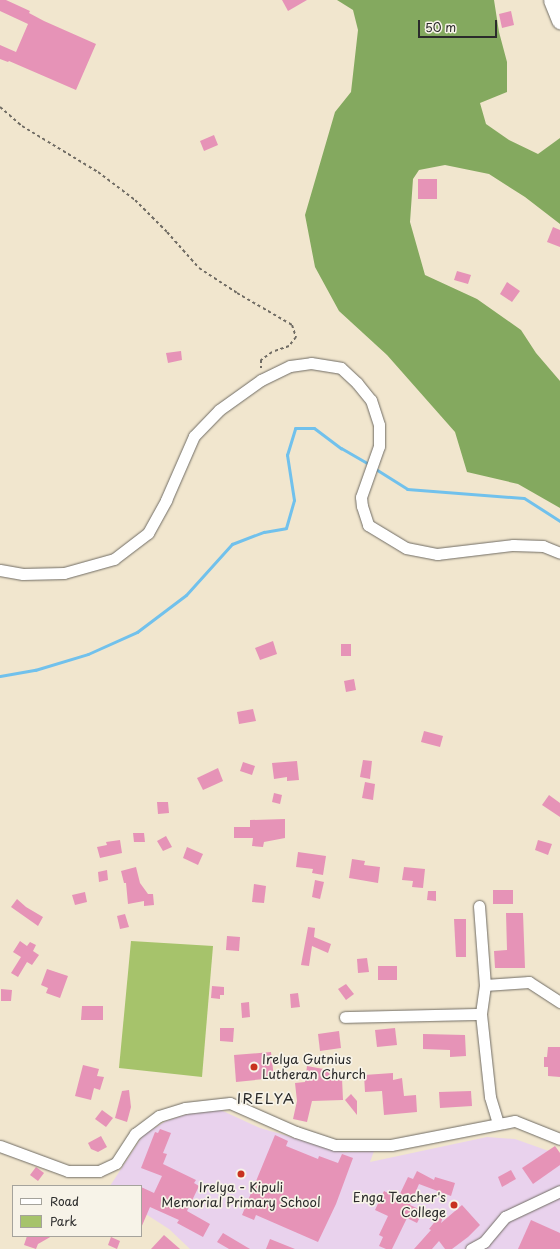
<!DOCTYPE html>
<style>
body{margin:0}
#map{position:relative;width:560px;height:1249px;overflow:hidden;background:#f1e6ce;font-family:"Playpen Sans",sans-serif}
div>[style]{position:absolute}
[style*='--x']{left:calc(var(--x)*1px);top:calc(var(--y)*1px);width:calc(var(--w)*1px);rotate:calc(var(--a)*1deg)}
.built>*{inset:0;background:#e9d2ed}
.green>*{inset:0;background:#a6c36b}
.forest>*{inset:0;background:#84a95f}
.stream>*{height:3px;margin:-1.5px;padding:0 1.5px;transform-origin:1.5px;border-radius:1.5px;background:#71c1ec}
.building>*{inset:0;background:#e693b7}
.path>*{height:2px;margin-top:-1px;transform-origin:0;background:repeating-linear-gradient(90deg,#706c64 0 3px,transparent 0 6px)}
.roads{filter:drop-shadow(0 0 1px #706c64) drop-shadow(0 0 1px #706c64)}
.street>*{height:11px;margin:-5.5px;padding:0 5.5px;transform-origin:5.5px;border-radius:5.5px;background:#fff}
.primary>*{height:17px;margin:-8.5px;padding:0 8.5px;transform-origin:8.5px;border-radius:8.5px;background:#fff}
.dots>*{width:11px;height:11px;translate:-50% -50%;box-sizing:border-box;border:2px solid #f7f3e8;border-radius:50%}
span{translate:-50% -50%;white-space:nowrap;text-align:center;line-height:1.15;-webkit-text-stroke:3.5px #f7f3e8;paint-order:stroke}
.poi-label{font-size:13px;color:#2b2b2b}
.left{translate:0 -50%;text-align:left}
.right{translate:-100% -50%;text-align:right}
.quarter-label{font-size:15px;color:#2b2b2b;letter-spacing:1px}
.legend{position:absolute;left:12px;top:1185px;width:130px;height:52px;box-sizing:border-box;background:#f7f3e8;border:1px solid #a5a39c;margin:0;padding:5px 7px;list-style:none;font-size:12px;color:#2b2b2b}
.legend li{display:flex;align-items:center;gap:8px;height:20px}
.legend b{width:20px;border:1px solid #a5a39c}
.scale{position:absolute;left:418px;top:20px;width:79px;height:18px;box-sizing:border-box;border:2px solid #2b2b2b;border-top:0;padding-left:5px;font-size:12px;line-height:14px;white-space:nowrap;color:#2b2b2b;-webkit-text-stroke:3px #f7f3e8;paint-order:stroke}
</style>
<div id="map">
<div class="built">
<i style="clip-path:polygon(212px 1106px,260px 1128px,343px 1152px,374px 1151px,370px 1162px,487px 1137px,515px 1139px,560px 1155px,560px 1249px,190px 1249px,169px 1229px,141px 1211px,141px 1186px,110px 1186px,143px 1135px,166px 1121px)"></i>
</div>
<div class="green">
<i style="clip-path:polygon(131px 941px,213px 946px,202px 1077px,119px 1068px)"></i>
</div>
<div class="forest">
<i style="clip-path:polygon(337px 0,494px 0,499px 32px,507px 62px,507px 92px,480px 103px,486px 124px,509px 140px,538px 154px,560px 138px,560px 224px,525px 197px,489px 174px,445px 165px,419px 170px,413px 179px,410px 222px,425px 275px,477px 299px,521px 330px,536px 353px,560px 381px,560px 508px,518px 484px,467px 472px,455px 432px,387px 355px,339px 311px,315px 267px,305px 215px,335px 112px,351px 92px,358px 30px,353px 10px)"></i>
</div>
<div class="stream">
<i style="--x:374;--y:468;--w:39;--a:32"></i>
<i style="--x:407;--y:489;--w:117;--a:4.4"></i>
<i style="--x:524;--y:498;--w:43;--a:32.6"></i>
<i style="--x:0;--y:676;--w:36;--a:-10"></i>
<i style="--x:35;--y:670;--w:55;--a:-16.8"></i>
<i style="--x:88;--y:654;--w:54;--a:-24.2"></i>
<i style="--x:137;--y:632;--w:61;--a:-37.1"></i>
<i style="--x:186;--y:595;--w:69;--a:-48"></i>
<i style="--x:232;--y:544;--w:34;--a:-21"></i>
<i style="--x:264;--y:532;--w:22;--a:-10"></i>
<i style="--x:286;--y:528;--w:29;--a:-74"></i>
<i style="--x:294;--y:500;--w:46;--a:-98.8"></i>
<i style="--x:287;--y:455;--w:28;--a:-73"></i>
<i style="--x:295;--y:428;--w:19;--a:0"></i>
<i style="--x:314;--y:428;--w:34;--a:37"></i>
<i style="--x:341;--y:448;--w:34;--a:30"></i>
</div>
<div class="building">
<i style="clip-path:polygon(0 0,6px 0,30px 11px,29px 13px,44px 21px,96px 44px,76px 90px,9px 61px,8px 62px,0 59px,0 45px,16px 52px,28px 24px,0 11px)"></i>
<i style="clip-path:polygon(282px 0,307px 0,288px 11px)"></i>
<i style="clip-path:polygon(511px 11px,514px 25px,502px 28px,499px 14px)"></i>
<i style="clip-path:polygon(214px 135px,218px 145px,204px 151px,200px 141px)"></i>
<i style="clip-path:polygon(418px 179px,437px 179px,437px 199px,418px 199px)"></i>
<i style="clip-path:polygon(553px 227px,560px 230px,560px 247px,547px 242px)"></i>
<i style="clip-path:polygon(457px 271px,471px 275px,468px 284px,454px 280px)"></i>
<i style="clip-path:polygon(507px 282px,520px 291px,512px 302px,500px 294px)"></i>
<i style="clip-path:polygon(181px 351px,182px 360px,168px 363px,166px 353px)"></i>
<i style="clip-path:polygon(273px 641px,277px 654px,260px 660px,255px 648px)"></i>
<i style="clip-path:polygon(341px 644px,351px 644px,351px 656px,341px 656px)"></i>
<i style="clip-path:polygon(354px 679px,356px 690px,346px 692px,344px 681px)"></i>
<i style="clip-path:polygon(253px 709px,256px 721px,239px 724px,237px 712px)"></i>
<i style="clip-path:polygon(424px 731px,443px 736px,440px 747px,421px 742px)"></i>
<i style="clip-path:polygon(363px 760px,372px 761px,370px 779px,360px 777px)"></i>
<i style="clip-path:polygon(297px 761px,299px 780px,287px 781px,287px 777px,274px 779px,272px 763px)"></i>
<i style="clip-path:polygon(243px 762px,255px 766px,252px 775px,240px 771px)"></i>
<i style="clip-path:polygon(218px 768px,223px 781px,203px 790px,197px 778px)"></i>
<i style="clip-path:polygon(365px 782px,375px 784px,373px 800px,362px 798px)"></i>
<i style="clip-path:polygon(274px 793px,282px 795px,280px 804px,272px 802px)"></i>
<i style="clip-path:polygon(549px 795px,560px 803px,560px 817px,542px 805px)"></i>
<i style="clip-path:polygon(157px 802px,168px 802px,169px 813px,158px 814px)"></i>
<i style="clip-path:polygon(285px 819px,285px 838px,264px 842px,263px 847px,252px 846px,253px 838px,234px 838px,234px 827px,250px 827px,250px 820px)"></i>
<i style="clip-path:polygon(133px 833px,144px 833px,145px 842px,134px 842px)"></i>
<i style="clip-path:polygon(166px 836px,172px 847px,163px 851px,157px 841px)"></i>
<i style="clip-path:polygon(120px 840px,122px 853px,100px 858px,97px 847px,107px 845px,106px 842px)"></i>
<i style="clip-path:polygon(538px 840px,552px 844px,548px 855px,535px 850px)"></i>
<i style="clip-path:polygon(187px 847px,203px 854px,198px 865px,183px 858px)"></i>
<i style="clip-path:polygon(298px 852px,326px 856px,323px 875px,312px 873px,313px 869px,296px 867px)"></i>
<i style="clip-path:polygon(352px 859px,365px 861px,364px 865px,380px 867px,378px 883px,349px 878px)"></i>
<i style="clip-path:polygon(136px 867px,140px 883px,148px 894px,153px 894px,154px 905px,144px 906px,144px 901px,128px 904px,126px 883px,124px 883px,121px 871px)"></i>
<i style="clip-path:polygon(404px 867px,425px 869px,423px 888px,412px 887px,413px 881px,402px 880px)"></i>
<i style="clip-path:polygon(107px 870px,108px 880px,99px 882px,98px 872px)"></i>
<i style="clip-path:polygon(315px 880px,324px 882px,320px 899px,312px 897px)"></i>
<i style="clip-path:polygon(254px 884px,266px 886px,264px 903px,252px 902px)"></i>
<i style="clip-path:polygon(493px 890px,513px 890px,513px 904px,493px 904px)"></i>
<i style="clip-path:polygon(428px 891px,436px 891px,436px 901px,427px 900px)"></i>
<i style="clip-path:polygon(85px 892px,87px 902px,75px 905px,72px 895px)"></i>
<i style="clip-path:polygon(17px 899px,26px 907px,43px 917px,38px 926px,11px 907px)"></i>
<i style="clip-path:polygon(506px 913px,523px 913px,525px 968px,495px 968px,494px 951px,507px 950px)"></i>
<i style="clip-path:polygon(125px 914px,129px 927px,120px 929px,117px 916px)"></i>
<i style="clip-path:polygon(454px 919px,466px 919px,466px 957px,456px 957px)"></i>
<i style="clip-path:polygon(308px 927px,315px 928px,314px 937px,331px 944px,328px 953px,312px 946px,309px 966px,301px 965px)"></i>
<i style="clip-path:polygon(227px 936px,240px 937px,239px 951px,226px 950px)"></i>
<i style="clip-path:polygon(20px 941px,27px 946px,30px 942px,36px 945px,33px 951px,39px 955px,32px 965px,27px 962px,18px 977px,11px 973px,21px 957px,13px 952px)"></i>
<i style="clip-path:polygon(367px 958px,369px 972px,358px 973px,357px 959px)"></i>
<i style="clip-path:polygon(378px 966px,397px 966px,397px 980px,378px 980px)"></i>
<i style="clip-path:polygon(47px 969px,68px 976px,60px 998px,46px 993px,48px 988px,41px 985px)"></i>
<i style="clip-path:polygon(346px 984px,354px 994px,346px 1000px,338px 989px)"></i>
<i style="clip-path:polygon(212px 986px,224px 987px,224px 995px,220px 995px,220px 999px,211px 998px)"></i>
<i style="clip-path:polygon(1px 989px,12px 990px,11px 1001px,1px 1001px)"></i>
<i style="clip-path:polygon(298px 993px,300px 1007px,291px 1008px,290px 994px)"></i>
<i style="clip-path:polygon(249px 1002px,250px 1017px,242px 1018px,241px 1003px)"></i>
<i style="clip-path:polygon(82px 1006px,103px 1006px,103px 1020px,81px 1020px)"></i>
<i style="clip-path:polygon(220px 1028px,234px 1028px,233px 1042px,220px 1041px)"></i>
<i style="clip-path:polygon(395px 1028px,397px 1045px,377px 1047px,375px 1030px)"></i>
<i style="clip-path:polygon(339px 1031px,341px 1048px,320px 1051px,318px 1034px)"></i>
<i style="clip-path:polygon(423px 1034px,465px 1035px,466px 1056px,450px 1057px,450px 1050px,423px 1049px)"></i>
<i style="clip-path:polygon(548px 1047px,560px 1047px,560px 1077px,548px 1076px,548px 1067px,544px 1067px,544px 1057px,547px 1057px)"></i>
<i style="clip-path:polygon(271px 1052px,274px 1078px,236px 1082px,234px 1055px)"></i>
<i style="clip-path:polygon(83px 1065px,99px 1069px,97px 1076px,104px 1077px,100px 1090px,94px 1088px,91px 1100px,75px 1096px)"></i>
<i style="clip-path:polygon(307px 1066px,329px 1070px,330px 1079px,342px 1078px,343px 1100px,312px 1101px,307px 1122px,293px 1119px,297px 1101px,295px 1083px,305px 1082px)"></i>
<i style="clip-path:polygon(393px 1073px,393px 1080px,402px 1078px,404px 1096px,416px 1095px,417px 1112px,384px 1115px,382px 1091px,365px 1092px,364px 1075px)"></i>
<i style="clip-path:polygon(129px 1090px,131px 1107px,127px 1122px,115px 1118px,122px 1091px)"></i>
<i style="clip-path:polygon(471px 1091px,472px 1106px,440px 1108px,439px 1092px)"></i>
<i style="clip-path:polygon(351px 1094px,357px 1101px,357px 1115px,345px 1100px)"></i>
<i style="clip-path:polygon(102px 1110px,113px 1118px,106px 1127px,95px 1119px)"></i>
<i style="clip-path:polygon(160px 1129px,171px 1133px,163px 1153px,167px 1154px,163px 1164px,196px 1180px,194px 1183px,199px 1186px,187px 1211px,210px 1224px,203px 1237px,177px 1223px,179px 1220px,150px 1207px,141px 1228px,141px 1187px,154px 1193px,162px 1176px,141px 1168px,155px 1132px,158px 1133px)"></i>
<i style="clip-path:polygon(275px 1135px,288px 1141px,286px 1146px,318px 1159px,319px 1156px,338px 1163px,342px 1154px,353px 1158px,336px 1204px,318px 1242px,256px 1215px,254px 1220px,242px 1215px)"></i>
<i style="clip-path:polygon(101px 1136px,107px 1147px,98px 1152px,91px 1149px,88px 1143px)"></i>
<i style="clip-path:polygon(555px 1146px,560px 1153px,560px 1165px,533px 1184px,522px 1168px)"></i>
<i style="clip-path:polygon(36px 1167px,44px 1173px,38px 1181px,30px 1175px)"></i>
<i style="clip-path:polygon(511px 1170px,516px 1179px,502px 1187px,498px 1177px)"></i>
<i style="clip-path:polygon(417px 1171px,434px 1180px,435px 1177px,455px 1183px,451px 1196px,419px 1184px,410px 1205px,423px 1211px,417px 1223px,407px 1218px,392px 1249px,386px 1249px,379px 1246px,383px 1237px,379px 1235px,388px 1216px,375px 1210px,384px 1191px,398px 1198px,408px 1177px,413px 1179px)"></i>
<i style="clip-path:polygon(462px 1205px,480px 1225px,468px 1237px,452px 1249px,445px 1249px,439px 1241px,432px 1249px,414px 1249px,431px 1230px,429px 1229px,445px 1209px,441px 1223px)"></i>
<i style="clip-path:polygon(531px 1220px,560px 1233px,560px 1249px,518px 1249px)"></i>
<i style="clip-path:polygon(223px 1233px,250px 1249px,229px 1249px,217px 1242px)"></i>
<i style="clip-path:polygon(164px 1235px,180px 1249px,151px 1249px)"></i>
<i style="clip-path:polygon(27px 1236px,52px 1236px,38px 1244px,36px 1249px,24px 1245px)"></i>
<i style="clip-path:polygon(111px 1237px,120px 1241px,117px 1249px,108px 1245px)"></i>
<i style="clip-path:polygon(270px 1239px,295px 1249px,266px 1249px)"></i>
</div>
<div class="path">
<i style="--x:0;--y:107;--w:29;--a:41"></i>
<i style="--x:22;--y:126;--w:89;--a:31.2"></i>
<i style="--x:98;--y:172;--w:46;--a:37.1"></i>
<i style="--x:135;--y:200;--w:45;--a:45"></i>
<i style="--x:167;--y:232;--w:48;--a:48.4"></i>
<i style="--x:199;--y:268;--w:45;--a:33.3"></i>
<i style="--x:237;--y:293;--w:64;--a:30.2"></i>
<i style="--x:292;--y:325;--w:13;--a:72"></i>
<i style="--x:296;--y:337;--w:11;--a:128"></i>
<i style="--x:289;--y:346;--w:18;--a:161"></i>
<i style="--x:272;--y:352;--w:14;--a:144"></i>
<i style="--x:261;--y:360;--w:8;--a:90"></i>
</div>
<div class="roads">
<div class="street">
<i style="--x:0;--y:570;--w:23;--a:10"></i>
<i style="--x:23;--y:574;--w:41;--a:-1.4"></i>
<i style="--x:64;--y:573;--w:52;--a:-15.6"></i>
<i style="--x:114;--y:559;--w:43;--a:-37.4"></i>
<i style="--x:148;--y:533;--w:38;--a:-61"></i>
<i style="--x:166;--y:500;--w:70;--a:-66.4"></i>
<i style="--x:194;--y:436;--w:36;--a:-46"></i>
<i style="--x:219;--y:410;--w:52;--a:-35.5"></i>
<i style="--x:261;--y:380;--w:32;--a:-26"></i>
<i style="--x:290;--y:366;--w:21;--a:-8"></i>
<i style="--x:311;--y:363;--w:30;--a:9"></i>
<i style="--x:341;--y:368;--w:22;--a:43"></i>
<i style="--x:357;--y:383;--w:22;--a:51"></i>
<i style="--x:371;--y:400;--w:26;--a:72"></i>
<i style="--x:379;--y:425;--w:21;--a:90"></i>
<i style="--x:379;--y:446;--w:54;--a:109.4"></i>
<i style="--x:361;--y:497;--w:9;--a:84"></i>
<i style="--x:362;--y:506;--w:20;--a:72"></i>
<i style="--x:368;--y:525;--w:44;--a:31.2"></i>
<i style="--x:406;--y:548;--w:32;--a:11"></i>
<i style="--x:437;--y:554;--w:77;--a:-6.8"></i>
<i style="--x:513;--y:545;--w:30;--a:2"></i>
<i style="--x:543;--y:546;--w:18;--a:22"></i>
<i style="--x:479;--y:906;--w:79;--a:85.7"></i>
<i style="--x:485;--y:985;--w:29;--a:98"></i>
<i style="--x:481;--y:1014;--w:83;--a:83.8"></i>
<i style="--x:490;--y:1097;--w:28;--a:73"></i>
<i style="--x:485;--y:985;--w:44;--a:-3.9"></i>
<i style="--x:529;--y:982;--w:37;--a:33"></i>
<i style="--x:345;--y:1017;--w:136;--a:-1.3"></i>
<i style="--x:0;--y:1146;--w:72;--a:20.2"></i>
<i style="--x:68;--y:1171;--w:31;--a:0"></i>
<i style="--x:99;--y:1171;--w:19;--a:-25"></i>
<i style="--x:116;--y:1163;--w:35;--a:-57"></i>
<i style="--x:135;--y:1134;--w:30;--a:-37"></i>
<i style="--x:159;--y:1116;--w:27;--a:-17"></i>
<i style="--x:185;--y:1108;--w:45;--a:-6.3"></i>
<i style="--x:230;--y:1103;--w:72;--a:23.7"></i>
<i style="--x:296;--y:1132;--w:41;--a:18.4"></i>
<i style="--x:335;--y:1145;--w:56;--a:0"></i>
<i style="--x:391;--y:1145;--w:126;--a:-11"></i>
<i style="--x:515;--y:1121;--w:48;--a:21.8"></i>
<i style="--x:471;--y:1249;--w:15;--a:-28"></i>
<i style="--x:484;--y:1242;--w:33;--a:-50"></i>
<i style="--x:505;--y:1217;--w:61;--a:-25.3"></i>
</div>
<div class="primary">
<i style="--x:552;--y:0;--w:22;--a:68"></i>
</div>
</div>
<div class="dots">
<i style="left:254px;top:1067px;background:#c8321e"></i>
<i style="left:241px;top:1174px;background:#c8321e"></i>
<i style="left:454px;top:1205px;background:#c8321e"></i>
</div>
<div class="poi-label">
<span class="left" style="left:262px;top:1067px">Irelya Gutnius<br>Lutheran Church</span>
<span style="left:241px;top:1195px">Irelya - Kipuli<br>Memorial Primary School</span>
<span class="right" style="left:446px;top:1205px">Enga Teacher's<br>College</span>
</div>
<div class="quarter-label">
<span style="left:266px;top:1098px">IRELYA</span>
</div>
<ul class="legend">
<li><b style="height:5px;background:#fff"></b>Road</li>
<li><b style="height:11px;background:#a6c36b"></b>Park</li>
</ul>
<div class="scale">50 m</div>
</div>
